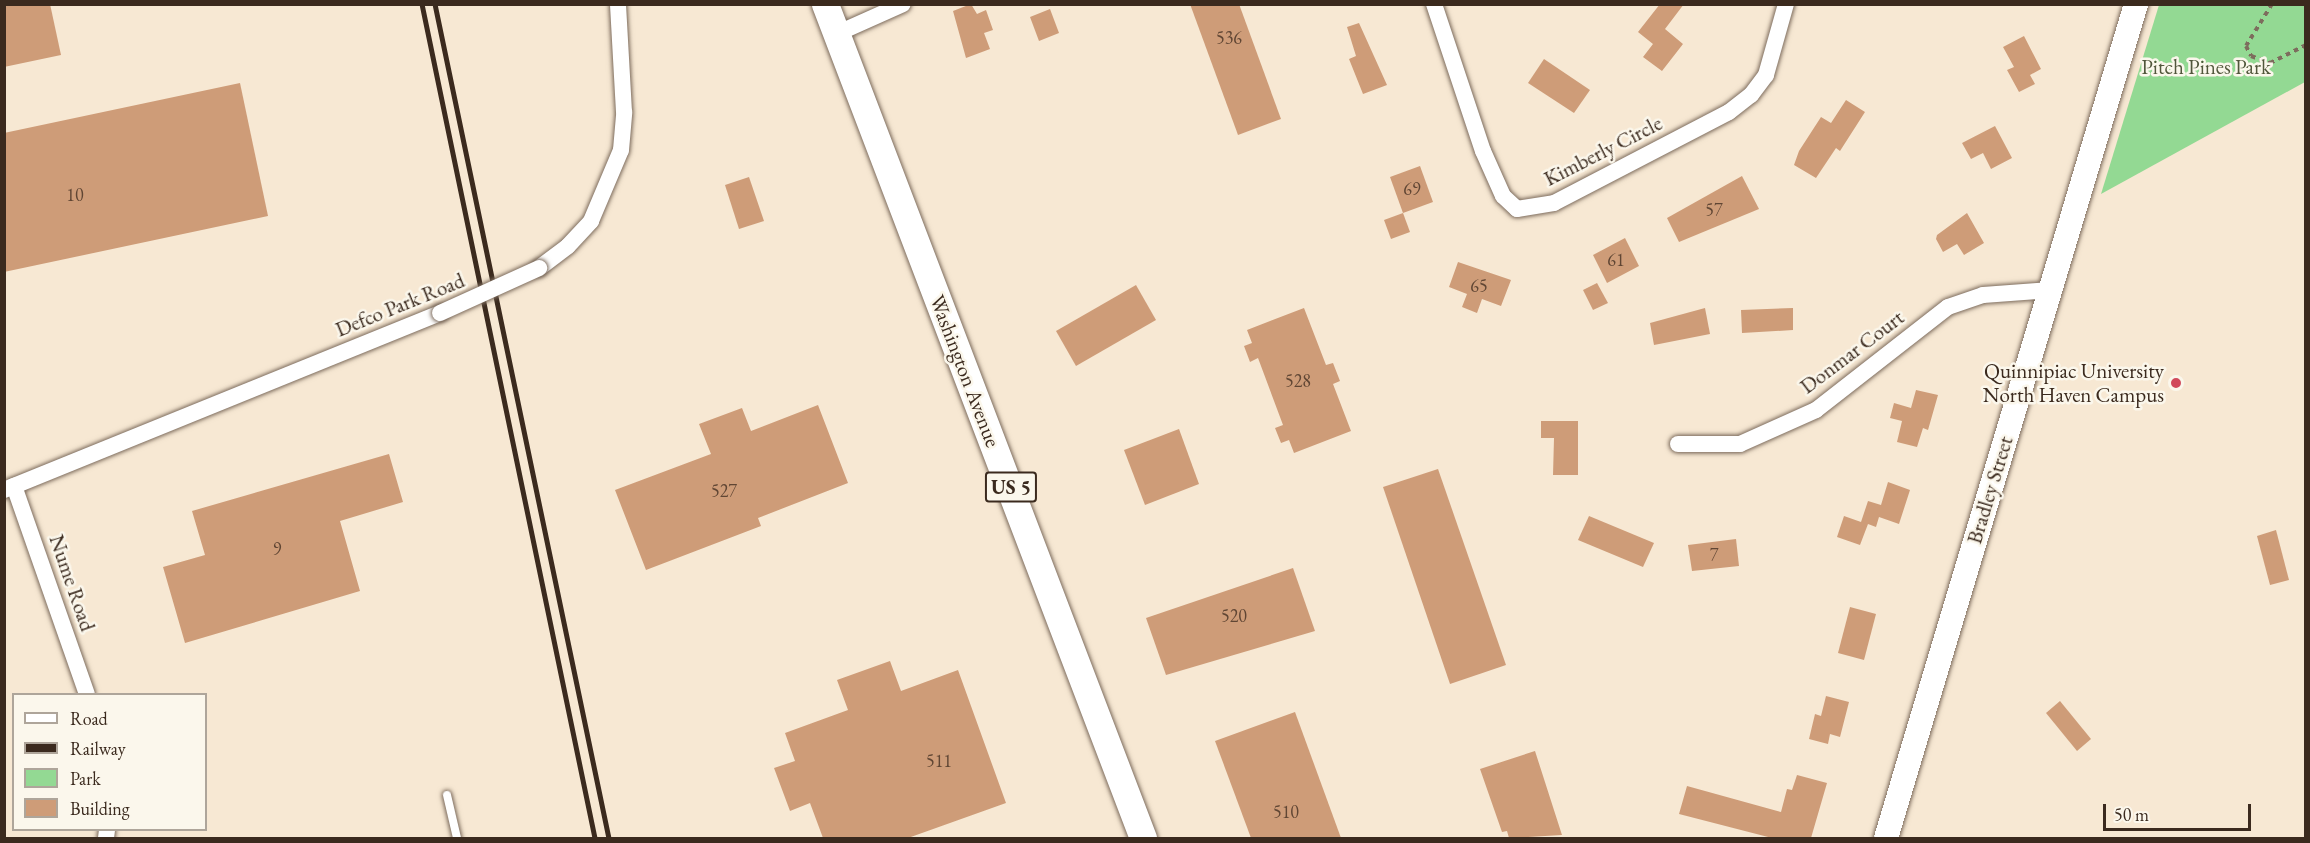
<!DOCTYPE html>
<style>
body{margin:0}
#map{position:relative;width:2310px;height:843px;overflow:hidden;background:#f7e8d3;font-family:"EB Garamond",serif}
div>[style]{position:absolute}
[style*='--x']{left:calc(var(--x)*1px);top:calc(var(--y)*1px);width:calc(var(--w)*1px);rotate:calc(var(--a)*1deg)}
.green>*{inset:0;background:#93d993}
.building>*{inset:0;background:#ce9c78}
.path>*{height:4px;margin-top:-2px;transform-origin:0;background:repeating-linear-gradient(90deg,#7d6c5d 0 4.5px,transparent 0 9px)}
.roads{filter:drop-shadow(0 0 2px #7d6c5d) drop-shadow(0 0 2px #7d6c5d)}
.lane>*{height:8px;margin:-4px;padding:0 4px;transform-origin:4px;border-radius:4px;background:#fff}
.street>*{height:16px;margin:-8px;padding:0 8px;transform-origin:8px;border-radius:8px;background:#fff}
.secondary>*{height:24px;margin:-12px;padding:0 12px;transform-origin:12px;border-radius:12px;background:#fff}
.primary>*{height:27px;margin:-13.5px;padding:0 13.5px;transform-origin:13.5px;border-radius:13.5px;background:#fff}
.rail>*{height:4.5px;margin:-2.25px;padding:0 2.25px;transform-origin:2.25px;border-radius:2.25px;background:#3b2a1e}
.bridges{filter:drop-shadow(0 0 2px #7d6c5d) drop-shadow(0 0 2px #7d6c5d)}
.street-bridge>*{height:16px;margin:-8px;padding:0 8px;transform-origin:8px;border-radius:8px;background:#fff}
.dots>*{width:16px;height:16px;translate:-50% -50%;box-sizing:border-box;border:3px solid #fbf7ec;border-radius:50%}
span{translate:-50% -50%;white-space:nowrap;text-align:center;line-height:1.15;-webkit-text-stroke:5px #fbf7ec;paint-order:stroke}
.number-label{font-size:18px;color:#604634}
.number-label span{-webkit-text-stroke-width:0}
.shield-label span{padding:2px 4px;background:#fbf7ec;border:2px solid;border-radius:4px;-webkit-text-stroke-width:0}
.shield-label{font-size:20px;color:#3b2a1e;font-weight:700}
.park-label{font-size:21px;color:#51563b}
.street-label{font-size:21px;color:#3b2a1e}
.poi-label{font-size:21px;color:#3b2a1e}
.right{translate:-100% -50%;text-align:right}
.frame{position:absolute;inset:0;border:6px solid #3b2a1e;pointer-events:none}
.legend{position:absolute;left:12px;top:693px;width:195px;height:138px;box-sizing:border-box;background:#fbf7ec;border:2px solid #aea59a;margin:0;padding:8px 10px;list-style:none;font-size:18px;color:#3b2a1e}
.legend li{display:flex;align-items:center;gap:12px;height:30px}
.legend b{width:30px;border:2px solid #aea59a}
.scale{position:absolute;left:2103px;top:804px;width:148px;height:27px;box-sizing:border-box;border:3px solid #3b2a1e;border-top:0;padding-left:8px;font-size:18px;line-height:21px;white-space:nowrap;color:#3b2a1e;-webkit-text-stroke:4px #fbf7ec;paint-order:stroke}
</style>
<div id="map">
<div class="green">
<i style="clip-path:polygon(2159px 5px,2305px 5px,2305px 82px,2101px 194px)"></i>
</div>
<div class="building">
<i style="clip-path:polygon(4px 4px,50px 4px,61px 55px,4px 67px)"></i>
<i style="clip-path:polygon(971px 4px,977px 14px,986px 10px,993px 30px,984px 33px,990px 49px,966px 58px,953px 11px)"></i>
<i style="clip-path:polygon(1190px 4px,1239px 4px,1281px 119px,1238px 135px)"></i>
<i style="clip-path:polygon(1660px 4px,1684px 4px,1665px 29px,1683px 44px,1662px 71px,1643px 57px,1653px 44px,1638px 32px)"></i>
<i style="clip-path:polygon(1050px 9px,1059px 33px,1039px 41px,1030px 17px)"></i>
<i style="clip-path:polygon(1359px 23px,1387px 85px,1363px 94px,1349px 59px,1356px 56px,1347px 27px)"></i>
<i style="clip-path:polygon(2024px 36px,2041px 69px,2030px 75px,2035px 84px,2019px 92px,2007px 70px,2014px 67px,2003px 47px)"></i>
<i style="clip-path:polygon(1544px 59px,1590px 90px,1574px 113px,1528px 83px)"></i>
<i style="clip-path:polygon(240px 83px,268px 216px,4px 272px,4px 133px)"></i>
<i style="clip-path:polygon(1846px 100px,1865px 112px,1840px 151px,1836px 148px,1816px 178px,1794px 165px,1799px 151px,1821px 117px,1831px 123px)"></i>
<i style="clip-path:polygon(1995px 126px,2012px 158px,1991px 169px,1983px 153px,1971px 159px,1962px 143px)"></i>
<i style="clip-path:polygon(1420px 166px,1433px 202px,1403px 213px,1390px 177px)"></i>
<i style="clip-path:polygon(1742px 176px,1759px 209px,1679px 242px,1667px 218px)"></i>
<i style="clip-path:polygon(749px 177px,764px 221px,739px 229px,725px 185px)"></i>
<i style="clip-path:polygon(1403px 213px,1410px 232px,1391px 239px,1384px 220px)"></i>
<i style="clip-path:polygon(1967px 213px,1984px 243px,1964px 255px,1957px 244px,1943px 252px,1936px 239px,1937px 235px)"></i>
<i style="clip-path:polygon(1625px 238px,1639px 266px,1607px 283px,1593px 255px)"></i>
<i style="clip-path:polygon(1458px 262px,1511px 280px,1501px 306px,1482px 299px,1477px 313px,1462px 307px,1467px 294px,1449px 287px)"></i>
<i style="clip-path:polygon(1597px 283px,1608px 303px,1593px 310px,1583px 290px)"></i>
<i style="clip-path:polygon(1136px 285px,1156px 320px,1076px 366px,1056px 331px)"></i>
<i style="clip-path:polygon(1304px 308px,1326px 365px,1333px 363px,1340px 381px,1333px 384px,1351px 431px,1294px 453px,1289px 440px,1281px 443px,1275px 428px,1283px 425px,1258px 358px,1250px 362px,1244px 346px,1252px 343px,1247px 330px)"></i>
<i style="clip-path:polygon(1705px 308px,1710px 334px,1654px 345px,1650px 323px)"></i>
<i style="clip-path:polygon(1793px 308px,1793px 330px,1742px 333px,1741px 310px)"></i>
<i style="clip-path:polygon(1916px 390px,1938px 395px,1928px 430px,1923px 428px,1917px 447px,1897px 442px,1902px 421px,1890px 418px,1894px 403px,1911px 408px)"></i>
<i style="clip-path:polygon(818px 405px,848px 483px,758px 518px,761px 526px,646px 570px,615px 490px,711px 454px,699px 424px,742px 408px,751px 431px)"></i>
<i style="clip-path:polygon(1541px 421px,1578px 421px,1578px 475px,1553px 475px,1554px 438px,1541px 438px)"></i>
<i style="clip-path:polygon(1179px 429px,1199px 484px,1145px 505px,1124px 450px)"></i>
<i style="clip-path:polygon(389px 454px,403px 502px,340px 521px,360px 591px,185px 643px,163px 567px,205px 555px,192px 511px)"></i>
<i style="clip-path:polygon(1438px 469px,1506px 665px,1450px 684px,1383px 487px)"></i>
<i style="clip-path:polygon(1888px 482px,1910px 490px,1899px 524px,1879px 517px,1876px 527px,1868px 524px,1860px 545px,1837px 537px,1844px 516px,1861px 522px,1868px 501px,1881px 505px)"></i>
<i style="clip-path:polygon(1589px 516px,1654px 543px,1643px 567px,1578px 540px)"></i>
<i style="clip-path:polygon(2276px 530px,2289px 580px,2270px 585px,2257px 536px)"></i>
<i style="clip-path:polygon(1736px 539px,1739px 566px,1692px 571px,1688px 545px)"></i>
<i style="clip-path:polygon(1293px 568px,1315px 631px,1166px 675px,1146px 618px)"></i>
<i style="clip-path:polygon(1850px 607px,1876px 614px,1864px 660px,1838px 653px)"></i>
<i style="clip-path:polygon(890px 661px,901px 691px,958px 670px,1006px 803px,908px 838px,823px 838px,810px 803px,790px 811px,774px 768px,795px 761px,785px 733px,848px 710px,837px 680px)"></i>
<i style="clip-path:polygon(1826px 696px,1849px 702px,1840px 737px,1830px 734px,1828px 744px,1809px 739px,1815px 714px,1821px 716px)"></i>
<i style="clip-path:polygon(2060px 701px,2091px 739px,2077px 751px,2046px 713px)"></i>
<i style="clip-path:polygon(1295px 712px,1341px 838px,1251px 838px,1215px 741px)"></i>
<i style="clip-path:polygon(1535px 751px,1562px 835px,1509px 838px,1507px 831px,1502px 832px,1480px 769px)"></i>
<i style="clip-path:polygon(1797px 775px,1827px 783px,1811px 838px,1772px 838px,1679px 814px,1687px 786px,1781px 812px,1787px 789px,1792px 790px)"></i>
</div>
<div class="path">
<i style="--x:2272;--y:4;--w:49;--a:121.8"></i>
<i style="--x:2246;--y:46;--w:11;--a:63"></i>
<i style="--x:2251;--y:56;--w:20;--a:20"></i>
<i style="--x:2270;--y:63;--w:40;--a:-26.6"></i>
</div>
<div class="roads">
<div class="lane">
<i style="--x:447;--y:795;--w:44;--a:76.9"></i>
</div>
<div class="street">
<i style="--x:1434;--y:4;--w:155;--a:71.6"></i>
<i style="--x:1483;--y:151;--w:49;--a:66"></i>
<i style="--x:1503;--y:196;--w:19;--a:43"></i>
<i style="--x:1517;--y:209;--w:37;--a:-9"></i>
<i style="--x:1554;--y:203;--w:197;--a:-27.5"></i>
<i style="--x:1729;--y:112;--w:28;--a:-38"></i>
<i style="--x:1751;--y:95;--w:25;--a:-53"></i>
<i style="--x:1766;--y:75;--w:74;--a:-74.3"></i>
<i style="--x:836;--y:34;--w:73;--a:-24.1"></i>
<i style="--x:539;--y:268;--w:36;--a:-37"></i>
<i style="--x:568;--y:246;--w:34;--a:-47"></i>
<i style="--x:591;--y:221;--w:77;--a:-67.1"></i>
<i style="--x:621;--y:150;--w:38;--a:-85"></i>
<i style="--x:624;--y:112;--w:108;--a:-93.2"></i>
<i style="--x:1678;--y:444;--w:62;--a:0"></i>
<i style="--x:1740;--y:444;--w:83;--a:-24.1"></i>
<i style="--x:1816;--y:410;--w:167;--a:-38"></i>
<i style="--x:1948;--y:307;--w:37;--a:-19"></i>
<i style="--x:1983;--y:295;--w:68;--a:-4.2"></i>
<i style="--x:14;--y:486;--w:220;--a:70.7"></i>
<i style="--x:4;--y:490;--w:471;--a:-22.1"></i>
<i style="--x:106;--y:838;--w:8;--a:-83"></i>
</div>
<div class="secondary">
<i style="--x:1886;--y:838;--w:871;--a:-73.31"></i>
</div>
<div class="primary">
<i style="--x:825;--y:4;--w:893;--a:69.13"></i>
</div>
</div>
<div class="rail">
<i style="--x:422;--y:4;--w:852;--a:78.28"></i>
<i style="--x:435;--y:4;--w:852;--a:78.22"></i>
</div>
<div class="bridges">
<div class="street-bridge">
<i style="--x:440;--y:313;--w:109;--a:-24.4"></i>
</div>
</div>
<div class="dots">
<i style="left:2176px;top:383px;background:#d1495b"></i>
</div>
<div class="number-label">
<span style="left:1229px;top:38px">536</span>
<span style="left:1412px;top:189px">69</span>
<span style="left:75px;top:195px">10</span>
<span style="left:1714px;top:210px">57</span>
<span style="left:1616px;top:260px">61</span>
<span style="left:1479px;top:286px">65</span>
<span style="left:1298px;top:381px">528</span>
<span style="left:724px;top:491px">527</span>
<span style="left:277px;top:549px">9</span>
<span style="left:1714px;top:555px">7</span>
<span style="left:1234px;top:616px">520</span>
<span style="left:939px;top:761px">511</span>
<span style="left:1286px;top:812px">510</span>
</div>
<div class="shield-label">
<span style="left:1011px;top:487px">US 5</span>
</div>
<div class="park-label">
<span style="left:2206px;top:67px">Pitch Pines Park</span>
</div>
<div class="street-label">
<span style="left:1603px;top:151px;rotate:-27deg">Kimberly Circle</span>
<span style="left:400px;top:305px;rotate:-22deg">Defco Park Road</span>
<span style="left:1852px;top:352px;rotate:-37deg">Donmar Court</span>
<span style="left:965px;top:371px;rotate:69deg">Washington Avenue</span>
<span style="left:1990px;top:490px;rotate:-73deg">Bradley Street</span>
<span style="left:72px;top:583px;rotate:71deg">Nume Road</span>
</div>
<div class="poi-label">
<span class="right" style="left:2164px;top:383px">Quinnipiac University<br>North Haven Campus</span>
</div>
<div class="frame"></div>
<ul class="legend">
<li><b style="height:8px;background:#fff"></b>Road</li>
<li><b style="height:8px;background:#3b2a1e"></b>Railway</li>
<li><b style="height:16px;background:#93d993"></b>Park</li>
<li><b style="height:16px;background:#ce9c78"></b>Building</li>
</ul>
<div class="scale">50 m</div>
</div>
